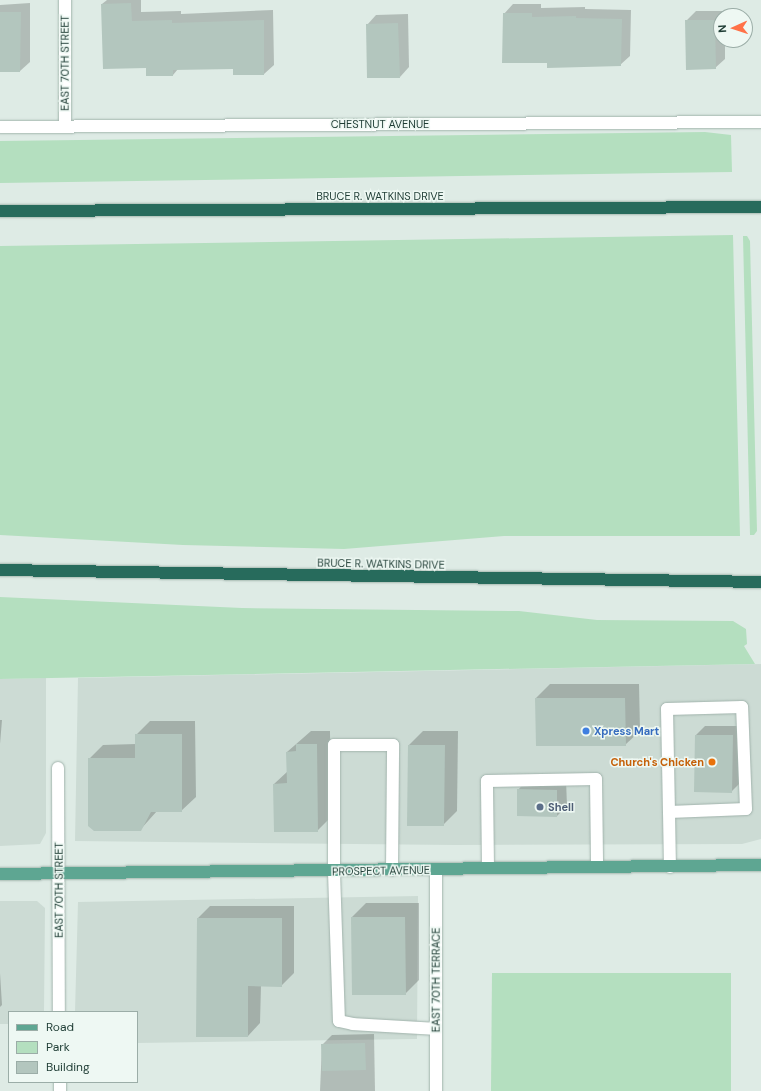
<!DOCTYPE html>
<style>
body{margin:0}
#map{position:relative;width:761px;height:1091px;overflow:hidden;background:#deebe5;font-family:"DM Sans",sans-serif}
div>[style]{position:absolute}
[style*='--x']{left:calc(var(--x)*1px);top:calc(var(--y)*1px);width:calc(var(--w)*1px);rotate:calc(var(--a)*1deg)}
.built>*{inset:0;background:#ccdbd4}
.green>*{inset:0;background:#b4dfbf}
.shadow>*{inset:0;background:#0003}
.building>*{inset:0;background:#b3c6be}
.roads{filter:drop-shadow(0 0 1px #a1b3ac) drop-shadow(0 0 1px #a1b3ac)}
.minor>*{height:12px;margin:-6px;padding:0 6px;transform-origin:6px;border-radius:6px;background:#fff}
.major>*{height:12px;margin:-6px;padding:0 6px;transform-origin:6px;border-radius:6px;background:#5ea692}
.highway>*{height:12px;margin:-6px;padding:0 6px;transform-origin:6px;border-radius:6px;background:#276b5c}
.dots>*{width:11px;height:11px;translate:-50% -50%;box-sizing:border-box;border:2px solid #eef8f3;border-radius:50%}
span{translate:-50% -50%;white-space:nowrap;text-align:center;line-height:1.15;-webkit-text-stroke:3px #eef8f3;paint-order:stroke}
.street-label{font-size:11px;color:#1e3c34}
.shop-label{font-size:11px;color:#366cbe;font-weight:700}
.left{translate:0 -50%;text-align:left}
.food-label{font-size:11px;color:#c56008;font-weight:700}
.right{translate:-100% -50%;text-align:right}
.service-label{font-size:11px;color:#4e5e75;font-weight:700}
.legend{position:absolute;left:8px;top:1011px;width:130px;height:72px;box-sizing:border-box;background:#eef8f3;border:1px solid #9bada7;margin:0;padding:5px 7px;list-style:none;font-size:12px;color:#1e3c34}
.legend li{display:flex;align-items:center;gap:8px;height:20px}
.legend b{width:20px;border:1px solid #9bada7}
.north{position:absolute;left:713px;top:8px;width:40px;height:40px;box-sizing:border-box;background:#eef8f3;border:1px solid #9bada7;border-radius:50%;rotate:267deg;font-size:11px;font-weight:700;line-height:16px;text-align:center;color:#1e3c34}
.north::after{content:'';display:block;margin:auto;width:14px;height:18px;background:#ff7248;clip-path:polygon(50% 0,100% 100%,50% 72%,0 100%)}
</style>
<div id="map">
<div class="built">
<i style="clip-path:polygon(761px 664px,761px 839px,742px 844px,455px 845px,75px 841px,78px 678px)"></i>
<i style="clip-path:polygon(46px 678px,46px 833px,40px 844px,0 846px,0 679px)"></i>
<i style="clip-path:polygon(418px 896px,417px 1039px,137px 1043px,137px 1012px,75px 1012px,78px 902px)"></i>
<i style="clip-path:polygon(0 901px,37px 901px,45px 908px,44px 1012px,9px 1012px,9px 1024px,0 1024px)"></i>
</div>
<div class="green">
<i style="clip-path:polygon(705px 132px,731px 135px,732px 172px,0 183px,0 141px)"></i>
<i style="clip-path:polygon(733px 235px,740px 536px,504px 536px,344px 549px,183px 545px,0 535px,0 246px)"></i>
<i style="clip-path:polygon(743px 236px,747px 236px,750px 241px,757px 531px,754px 535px,750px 535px)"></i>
<i style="clip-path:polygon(0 597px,242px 608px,519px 611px,597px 620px,733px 621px,746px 629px,747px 644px,744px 646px,755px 664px,0 679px)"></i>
<i style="clip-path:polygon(492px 973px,731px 973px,731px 1091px,491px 1091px)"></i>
</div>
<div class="shadow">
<i style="clip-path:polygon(107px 0,141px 0,141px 12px,181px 11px,181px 14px,273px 10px,274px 65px,264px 74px,234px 68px,178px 69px,173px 75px,147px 67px,102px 4px)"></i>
<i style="clip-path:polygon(30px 3px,30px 62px,20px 71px,0 71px,0 5px)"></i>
<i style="clip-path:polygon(513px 4px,541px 4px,541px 8px,585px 7px,585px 9px,631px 10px,630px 56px,620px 65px,547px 62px,504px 14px)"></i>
<i style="clip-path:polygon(696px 11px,724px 11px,724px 16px,721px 16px,721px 40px,725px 40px,725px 59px,715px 68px,686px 21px)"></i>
<i style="clip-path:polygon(408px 14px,409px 67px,400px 77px,367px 25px,376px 15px)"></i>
<i style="clip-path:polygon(550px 684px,639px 684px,640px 731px,625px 745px,536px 698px)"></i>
<i style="clip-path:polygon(0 720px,2px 720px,0 744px)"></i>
<i style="clip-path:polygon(150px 721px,195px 721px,196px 797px,181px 811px,157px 811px,140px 830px,89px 759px,103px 745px,136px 744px,136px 735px)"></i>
<i style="clip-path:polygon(705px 726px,742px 726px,741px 782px,731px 792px,696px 735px)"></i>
<i style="clip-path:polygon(311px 731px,330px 731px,331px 817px,317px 831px,274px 784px,288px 771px,287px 752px)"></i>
<i style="clip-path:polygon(423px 731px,458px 731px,457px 811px,443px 825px,409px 745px)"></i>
<i style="clip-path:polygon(527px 780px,566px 780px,567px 806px,557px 816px,518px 815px,518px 790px)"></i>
<i style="clip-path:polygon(366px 903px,419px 903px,419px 980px,405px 994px,352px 917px)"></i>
<i style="clip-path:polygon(210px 906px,294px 906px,294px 973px,281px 986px,261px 985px,260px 1023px,248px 1036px,198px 918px)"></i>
<i style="clip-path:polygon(0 973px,2px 1005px,0 1007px)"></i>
<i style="clip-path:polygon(374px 1034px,375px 1091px,320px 1091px,322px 1045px,332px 1035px)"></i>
</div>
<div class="building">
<i style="clip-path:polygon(131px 3px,132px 21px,172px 20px,172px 23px,264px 20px,264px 75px,233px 75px,233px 69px,173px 70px,173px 76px,146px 76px,146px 68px,103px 69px,101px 4px)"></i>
<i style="clip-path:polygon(0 12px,21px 12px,20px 72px,0 72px)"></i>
<i style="clip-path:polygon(503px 13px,532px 13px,532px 17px,576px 16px,576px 18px,622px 19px,621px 66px,547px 68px,547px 63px,502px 63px)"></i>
<i style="clip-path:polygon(685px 20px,715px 20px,716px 69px,686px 70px)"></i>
<i style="clip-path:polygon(398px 23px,400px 78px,367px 78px,366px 24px)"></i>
<i style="clip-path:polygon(535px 698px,625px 698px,626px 746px,536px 746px)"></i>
<i style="clip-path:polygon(135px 734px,182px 734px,182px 812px,151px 812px,141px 831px,94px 831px,88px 826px,88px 758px,135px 758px)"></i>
<i style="clip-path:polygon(695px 735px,733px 735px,732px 793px,694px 792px)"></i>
<i style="clip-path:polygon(296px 744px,317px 744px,318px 832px,274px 832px,273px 784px,287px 783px,286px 752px,296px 751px)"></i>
<i style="clip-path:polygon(408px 745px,445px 745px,444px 826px,407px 826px)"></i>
<i style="clip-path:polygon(517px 789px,557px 790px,557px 817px,517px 816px)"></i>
<i style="clip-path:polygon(351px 917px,405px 917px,406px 995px,352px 995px)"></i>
<i style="clip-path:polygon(197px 918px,282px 918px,282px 987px,248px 986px,248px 1037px,196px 1037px)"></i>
<i style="clip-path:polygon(365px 1043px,366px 1070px,322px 1071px,321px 1044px)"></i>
</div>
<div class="roads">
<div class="minor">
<i style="--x:65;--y:126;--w:126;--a:-90"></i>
<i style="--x:0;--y:127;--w:761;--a:-0.38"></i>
<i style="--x:58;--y:768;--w:244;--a:89.8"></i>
<i style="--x:669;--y:812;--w:77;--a:-2.2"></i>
<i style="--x:746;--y:809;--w:102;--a:-92.2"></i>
<i style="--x:742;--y:707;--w:75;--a:178.5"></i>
<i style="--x:667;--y:709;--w:103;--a:88.9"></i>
<i style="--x:669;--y:812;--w:55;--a:89"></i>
<i style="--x:488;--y:868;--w:87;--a:-90.7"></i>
<i style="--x:487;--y:781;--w:109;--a:-1.1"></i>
<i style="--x:596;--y:779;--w:88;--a:89.3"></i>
<i style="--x:392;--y:870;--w:125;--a:-89.5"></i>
<i style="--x:393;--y:745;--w:59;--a:180"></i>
<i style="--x:334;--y:745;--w:127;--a:90"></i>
<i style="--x:334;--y:872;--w:149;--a:88.1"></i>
<i style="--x:339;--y:1021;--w:14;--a:12"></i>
<i style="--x:353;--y:1024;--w:83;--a:3.4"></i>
<i style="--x:60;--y:1082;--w:9;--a:90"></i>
<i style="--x:436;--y:1091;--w:222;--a:-90"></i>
</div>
<div class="major">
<i style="--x:0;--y:874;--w:761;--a:-0.68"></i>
</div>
<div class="highway">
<i style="--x:0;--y:211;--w:761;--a:-0.3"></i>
<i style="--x:0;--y:570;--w:761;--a:0.9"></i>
</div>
</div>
<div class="dots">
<i style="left:586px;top:731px;background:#3f7fe0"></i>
<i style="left:712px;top:762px;background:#e8710a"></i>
<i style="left:540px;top:807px;background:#5c6f8a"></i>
</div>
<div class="street-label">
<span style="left:65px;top:63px;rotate:-90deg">EAST 70TH STREET</span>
<span style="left:380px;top:124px">CHESTNUT AVENUE</span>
<span style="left:380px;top:196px">BRUCE R. WATKINS DRIVE</span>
<span style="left:381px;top:564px;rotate:1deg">BRUCE R. WATKINS DRIVE</span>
<span style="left:381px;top:871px;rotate:-1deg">PROSPECT AVENUE</span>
<span style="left:59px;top:890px;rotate:-90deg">EAST 70TH STREET</span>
<span style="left:436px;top:980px;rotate:-90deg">EAST 70TH TERRACE</span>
</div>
<div class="shop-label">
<span class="left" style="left:594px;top:731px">Xpress Mart</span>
</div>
<div class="food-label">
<span class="right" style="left:704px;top:762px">Church's Chicken</span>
</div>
<div class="service-label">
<span class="left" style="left:548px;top:807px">Shell</span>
</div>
<ul class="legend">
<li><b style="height:5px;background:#5ea692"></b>Road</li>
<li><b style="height:11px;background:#b4dfbf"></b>Park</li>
<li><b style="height:11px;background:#b3c6be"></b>Building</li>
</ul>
<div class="north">N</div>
</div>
